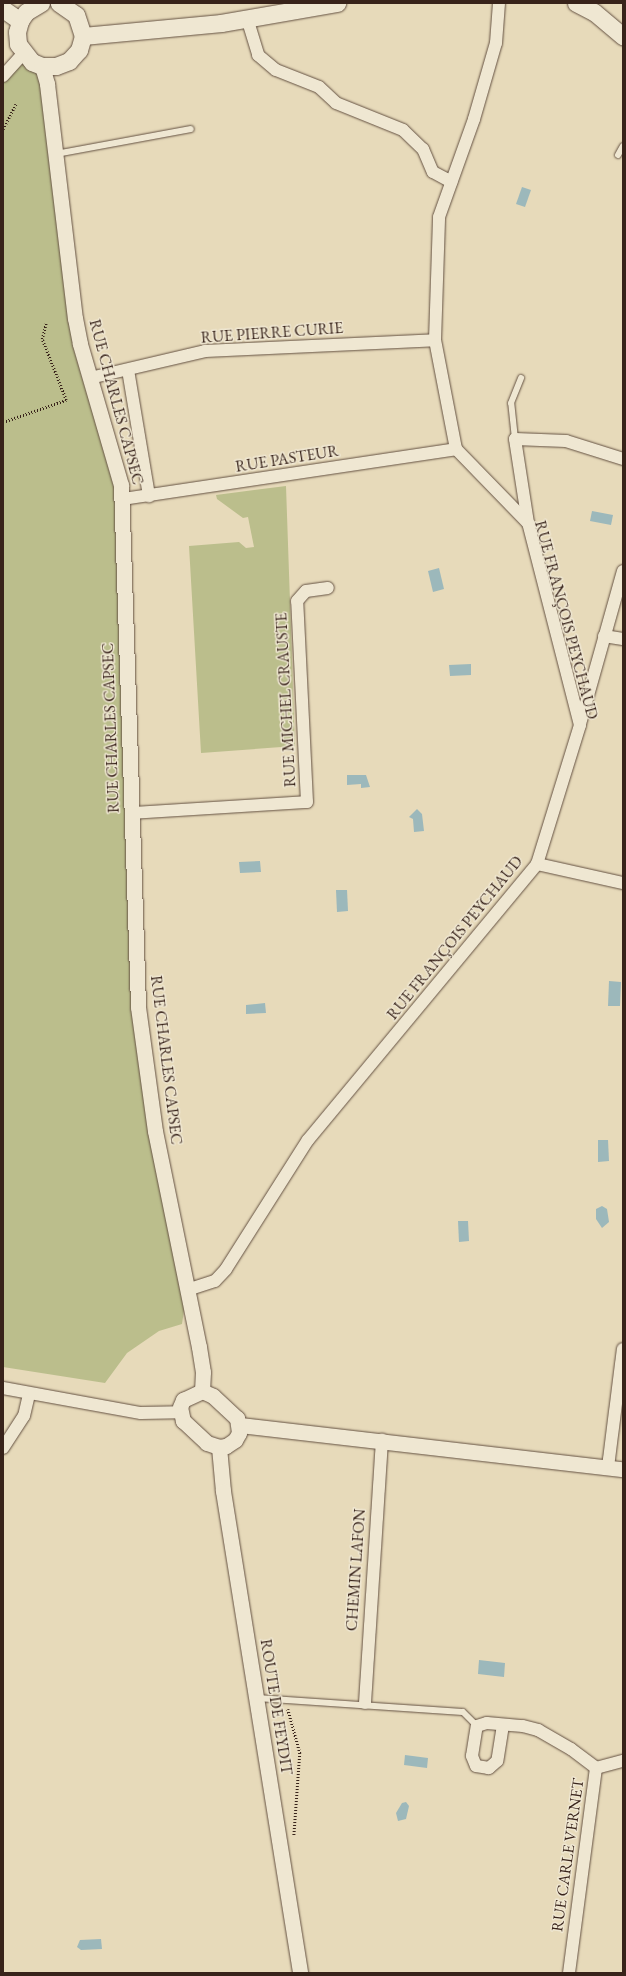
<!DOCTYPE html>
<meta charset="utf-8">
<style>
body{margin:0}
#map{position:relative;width:626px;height:1976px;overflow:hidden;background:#e7daba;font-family:"EB Garamond",serif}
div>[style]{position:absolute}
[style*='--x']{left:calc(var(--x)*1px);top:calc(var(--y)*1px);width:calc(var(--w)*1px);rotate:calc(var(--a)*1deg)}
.green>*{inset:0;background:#bbbe8c}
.water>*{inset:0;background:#9cb8bb}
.path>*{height:2.5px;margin-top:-1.25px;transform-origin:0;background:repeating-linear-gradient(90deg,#38231a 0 1px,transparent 0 3px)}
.roads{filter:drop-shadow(0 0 1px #645142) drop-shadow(0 0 1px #645142)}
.service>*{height:6px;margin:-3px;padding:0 3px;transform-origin:3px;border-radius:3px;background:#efe7d2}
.minor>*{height:12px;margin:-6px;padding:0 6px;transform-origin:6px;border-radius:6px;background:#efe7d2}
.tertiary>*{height:15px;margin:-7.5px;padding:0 7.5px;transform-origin:7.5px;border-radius:7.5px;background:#efe7d2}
.secondary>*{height:17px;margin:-8.5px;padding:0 8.5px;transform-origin:8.5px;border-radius:8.5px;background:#efe7d2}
span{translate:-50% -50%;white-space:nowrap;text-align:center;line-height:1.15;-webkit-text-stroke:3px #efe7d2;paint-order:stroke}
.street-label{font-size:16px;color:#38231a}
.frame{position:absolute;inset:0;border:4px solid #38231a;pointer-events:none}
</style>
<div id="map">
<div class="green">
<i style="clip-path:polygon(23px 54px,42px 66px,75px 318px,121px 485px,138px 1007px,187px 1290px,182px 1324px,159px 1331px,127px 1353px,105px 1383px,3px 1367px,3px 76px)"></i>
<i style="clip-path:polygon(286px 486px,295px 746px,201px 753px,189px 546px,239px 542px,246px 548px,254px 547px,248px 517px,243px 518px,217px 499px,216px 495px)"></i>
</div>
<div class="water">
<i style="clip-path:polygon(522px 187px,531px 190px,525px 207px,516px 204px)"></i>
<i style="clip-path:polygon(592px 511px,613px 515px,611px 525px,590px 521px)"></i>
<i style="clip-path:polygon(439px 568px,444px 589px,433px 592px,428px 571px)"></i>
<i style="clip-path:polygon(471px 664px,471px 675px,450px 676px,449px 665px)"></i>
<i style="clip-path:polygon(347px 775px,366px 775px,370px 787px,361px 788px,361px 784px,347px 785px)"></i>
<i style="clip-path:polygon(417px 809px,422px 814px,424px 831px,414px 832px,413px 819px,409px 817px)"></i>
<i style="clip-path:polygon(260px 861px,261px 872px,240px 873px,239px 862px)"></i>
<i style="clip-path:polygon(336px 890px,347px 890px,348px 911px,337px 912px)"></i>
<i style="clip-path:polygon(609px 981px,621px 982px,620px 1006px,608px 1006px)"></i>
<i style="clip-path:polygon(265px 1003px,266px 1013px,246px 1014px,246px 1005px)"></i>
<i style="clip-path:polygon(598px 1140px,608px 1140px,609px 1161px,598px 1162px)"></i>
<i style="clip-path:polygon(602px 1206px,607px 1209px,609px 1222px,602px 1228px,596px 1219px,596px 1209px)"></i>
<i style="clip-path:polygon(458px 1221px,468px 1221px,469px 1241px,459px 1242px)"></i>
<i style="clip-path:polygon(479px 1660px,505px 1663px,504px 1677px,478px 1674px)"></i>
<i style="clip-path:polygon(405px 1755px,428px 1758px,427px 1768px,404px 1765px)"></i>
<i style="clip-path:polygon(406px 1802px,409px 1806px,406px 1819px,398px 1821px,396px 1813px,402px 1803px)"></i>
<i style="clip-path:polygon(101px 1939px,102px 1949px,81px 1950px,77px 1947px,80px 1940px)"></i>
</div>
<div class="path">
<i style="--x:3;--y:129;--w:28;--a:-63"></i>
<i style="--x:3;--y:422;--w:67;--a:-19.2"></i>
<i style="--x:66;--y:400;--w:66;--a:-111.5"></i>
<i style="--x:42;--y:339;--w:16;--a:-76"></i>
<i style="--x:288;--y:1709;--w:46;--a:74.7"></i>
<i style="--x:300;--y:1753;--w:83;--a:94.1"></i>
</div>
<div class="roads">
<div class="service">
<i style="--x:56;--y:154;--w:137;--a:-10.5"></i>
<i style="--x:618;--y:155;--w:10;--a:-61"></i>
<i style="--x:515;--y:439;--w:36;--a:-96"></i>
<i style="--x:511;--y:403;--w:27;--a:-68"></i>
<i style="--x:257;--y:1698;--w:206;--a:3.9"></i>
<i style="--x:463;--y:1712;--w:20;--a:45"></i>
</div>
<div class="minor">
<i style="--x:247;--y:18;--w:39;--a:73"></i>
<i style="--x:258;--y:55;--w:23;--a:40"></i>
<i style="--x:276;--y:70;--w:46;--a:21.6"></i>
<i style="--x:319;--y:87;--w:23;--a:43"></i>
<i style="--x:336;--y:103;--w:72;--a:21.9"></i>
<i style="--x:403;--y:130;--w:28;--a:44"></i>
<i style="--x:423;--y:149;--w:25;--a:67"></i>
<i style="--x:433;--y:172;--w:21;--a:28"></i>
<i style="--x:3;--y:76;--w:30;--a:-48"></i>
<i style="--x:128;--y:370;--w:128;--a:80.5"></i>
<i style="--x:90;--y:378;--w:118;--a:-13.2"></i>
<i style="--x:205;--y:351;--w:230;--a:-2.7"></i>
<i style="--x:123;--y:499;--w:337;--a:-8.5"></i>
<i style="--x:528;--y:523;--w:85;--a:-98.8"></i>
<i style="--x:515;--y:439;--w:51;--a:2.2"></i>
<i style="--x:566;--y:441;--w:60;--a:17.5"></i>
<i style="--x:604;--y:636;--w:19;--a:9"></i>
<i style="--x:580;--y:724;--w:159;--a:-74.3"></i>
<i style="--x:132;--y:813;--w:175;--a:-3.6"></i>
<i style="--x:307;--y:802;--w:201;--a:-92.8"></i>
<i style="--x:297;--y:601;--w:13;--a:-48"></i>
<i style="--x:306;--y:591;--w:22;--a:-8"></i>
<i style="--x:537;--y:864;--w:88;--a:12.5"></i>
<i style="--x:187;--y:1290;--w:29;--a:-18"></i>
<i style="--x:215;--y:1281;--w:16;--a:-47"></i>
<i style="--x:226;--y:1269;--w:153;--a:-57.6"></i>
<i style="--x:308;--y:1140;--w:359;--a:-50.3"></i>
<i style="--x:537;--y:864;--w:145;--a:-72.8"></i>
<i style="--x:580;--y:725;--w:209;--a:-104.4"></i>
<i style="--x:528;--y:523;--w:103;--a:-134.2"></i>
<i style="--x:456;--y:449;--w:111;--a:-100.9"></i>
<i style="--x:435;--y:340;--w:123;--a:-88.1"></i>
<i style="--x:439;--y:217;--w:104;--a:-70.3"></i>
<i style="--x:474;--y:119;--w:79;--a:-73.9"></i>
<i style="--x:496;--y:43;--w:40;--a:-85.7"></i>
<i style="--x:3;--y:1388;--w:140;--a:10.3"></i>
<i style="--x:141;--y:1413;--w:39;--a:-1"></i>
<i style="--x:3;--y:1448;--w:38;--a:-57"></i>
<i style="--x:24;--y:1416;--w:23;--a:-77"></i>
<i style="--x:608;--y:1467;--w:119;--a:-82.8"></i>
<i style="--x:365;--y:1703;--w:264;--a:-86.3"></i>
<i style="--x:503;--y:1725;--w:36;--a:99"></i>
<i style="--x:497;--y:1761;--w:11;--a:139"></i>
<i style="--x:489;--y:1768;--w:13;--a:-171"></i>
<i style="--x:476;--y:1766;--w:11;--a:-112"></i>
<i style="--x:472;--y:1756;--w:30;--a:-81"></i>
<i style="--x:477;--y:1726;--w:10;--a:-17"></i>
<i style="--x:487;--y:1723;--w:36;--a:5"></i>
<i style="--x:523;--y:1726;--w:16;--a:15"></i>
<i style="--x:538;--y:1730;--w:38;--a:30"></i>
<i style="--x:571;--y:1749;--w:31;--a:37"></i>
<i style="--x:569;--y:1973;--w:207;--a:-82.5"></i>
<i style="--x:596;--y:1768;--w:28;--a:-15"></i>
</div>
<div class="tertiary">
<i style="--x:42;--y:66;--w:19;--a:74"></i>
<i style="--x:47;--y:84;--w:236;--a:83.2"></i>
<i style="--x:75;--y:318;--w:26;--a:79"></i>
<i style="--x:80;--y:344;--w:147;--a:73.8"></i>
<i style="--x:121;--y:485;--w:522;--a:88.13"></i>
<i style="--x:138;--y:1007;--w:125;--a:82.2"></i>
<i style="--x:155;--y:1131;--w:220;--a:78.5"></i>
<i style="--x:199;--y:1347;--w:25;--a:81"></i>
<i style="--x:203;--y:1372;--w:19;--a:93"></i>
<i style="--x:202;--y:1391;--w:12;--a:24"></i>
<i style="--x:213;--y:1396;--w:33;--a:43"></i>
<i style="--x:237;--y:1418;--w:15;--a:82"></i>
<i style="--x:239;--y:1433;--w:8;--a:120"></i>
<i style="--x:235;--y:1440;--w:11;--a:146"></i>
<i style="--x:226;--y:1446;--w:7;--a:172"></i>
<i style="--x:219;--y:1447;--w:13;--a:-162"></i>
<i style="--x:207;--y:1443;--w:33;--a:-137"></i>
<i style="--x:183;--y:1421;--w:14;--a:-102"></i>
<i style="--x:180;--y:1407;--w:8;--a:-67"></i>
<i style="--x:183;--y:1400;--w:21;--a:-25"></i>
<i style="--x:240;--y:1425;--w:386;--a:6.6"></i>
<i style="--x:219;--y:1447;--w:44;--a:84.8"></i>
<i style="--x:223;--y:1491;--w:488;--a:80.9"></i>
</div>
<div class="secondary">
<i style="--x:41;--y:3;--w:17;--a:149"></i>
<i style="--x:26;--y:12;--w:11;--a:124"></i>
<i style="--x:20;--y:21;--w:11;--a:105"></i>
<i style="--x:17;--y:32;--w:12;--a:85"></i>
<i style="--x:18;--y:44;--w:23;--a:52"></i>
<i style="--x:32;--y:62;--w:11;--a:22"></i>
<i style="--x:42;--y:66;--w:14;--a:0"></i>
<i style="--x:56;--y:66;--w:14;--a:-21"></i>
<i style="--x:69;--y:61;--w:15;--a:-48"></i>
<i style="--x:79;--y:50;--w:15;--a:-74"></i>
<i style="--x:83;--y:36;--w:22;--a:-108"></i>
<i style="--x:76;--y:15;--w:21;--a:-145"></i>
<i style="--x:576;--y:3;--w:20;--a:27"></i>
<i style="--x:594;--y:12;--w:38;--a:40"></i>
<i style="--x:3;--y:9;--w:21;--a:35"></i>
<i style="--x:83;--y:36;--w:139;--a:-5.4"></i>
<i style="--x:221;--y:23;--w:118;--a:-9.8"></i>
</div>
</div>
<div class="street-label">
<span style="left:272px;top:333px;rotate:-4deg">RUE PIERRE CURIE</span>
<span style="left:116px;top:402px;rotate:75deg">RUE CHARLES CAPSEC</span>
<span style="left:287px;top:459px;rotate:-9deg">RUE PASTEUR</span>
<span style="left:566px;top:620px;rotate:75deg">RUE FRANÇOIS PEYCHAUD</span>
<span style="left:286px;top:700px;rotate:-93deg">RUE MICHEL CRAUSTE</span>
<span style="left:111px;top:728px;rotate:-92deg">RUE CHARLES CAPSEC</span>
<span style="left:455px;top:938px;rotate:-51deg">RUE FRANÇOIS PEYCHAUD</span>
<span style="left:166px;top:1060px;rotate:83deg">RUE CHARLES CAPSEC</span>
<span style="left:356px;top:1570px;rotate:-86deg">CHEMIN LAFON</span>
<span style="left:276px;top:1707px;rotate:81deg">ROUTE DE FEYDIT</span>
<span style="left:568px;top:1855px;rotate:-82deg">RUE CARLE VERNET</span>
</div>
<div class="frame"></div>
</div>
